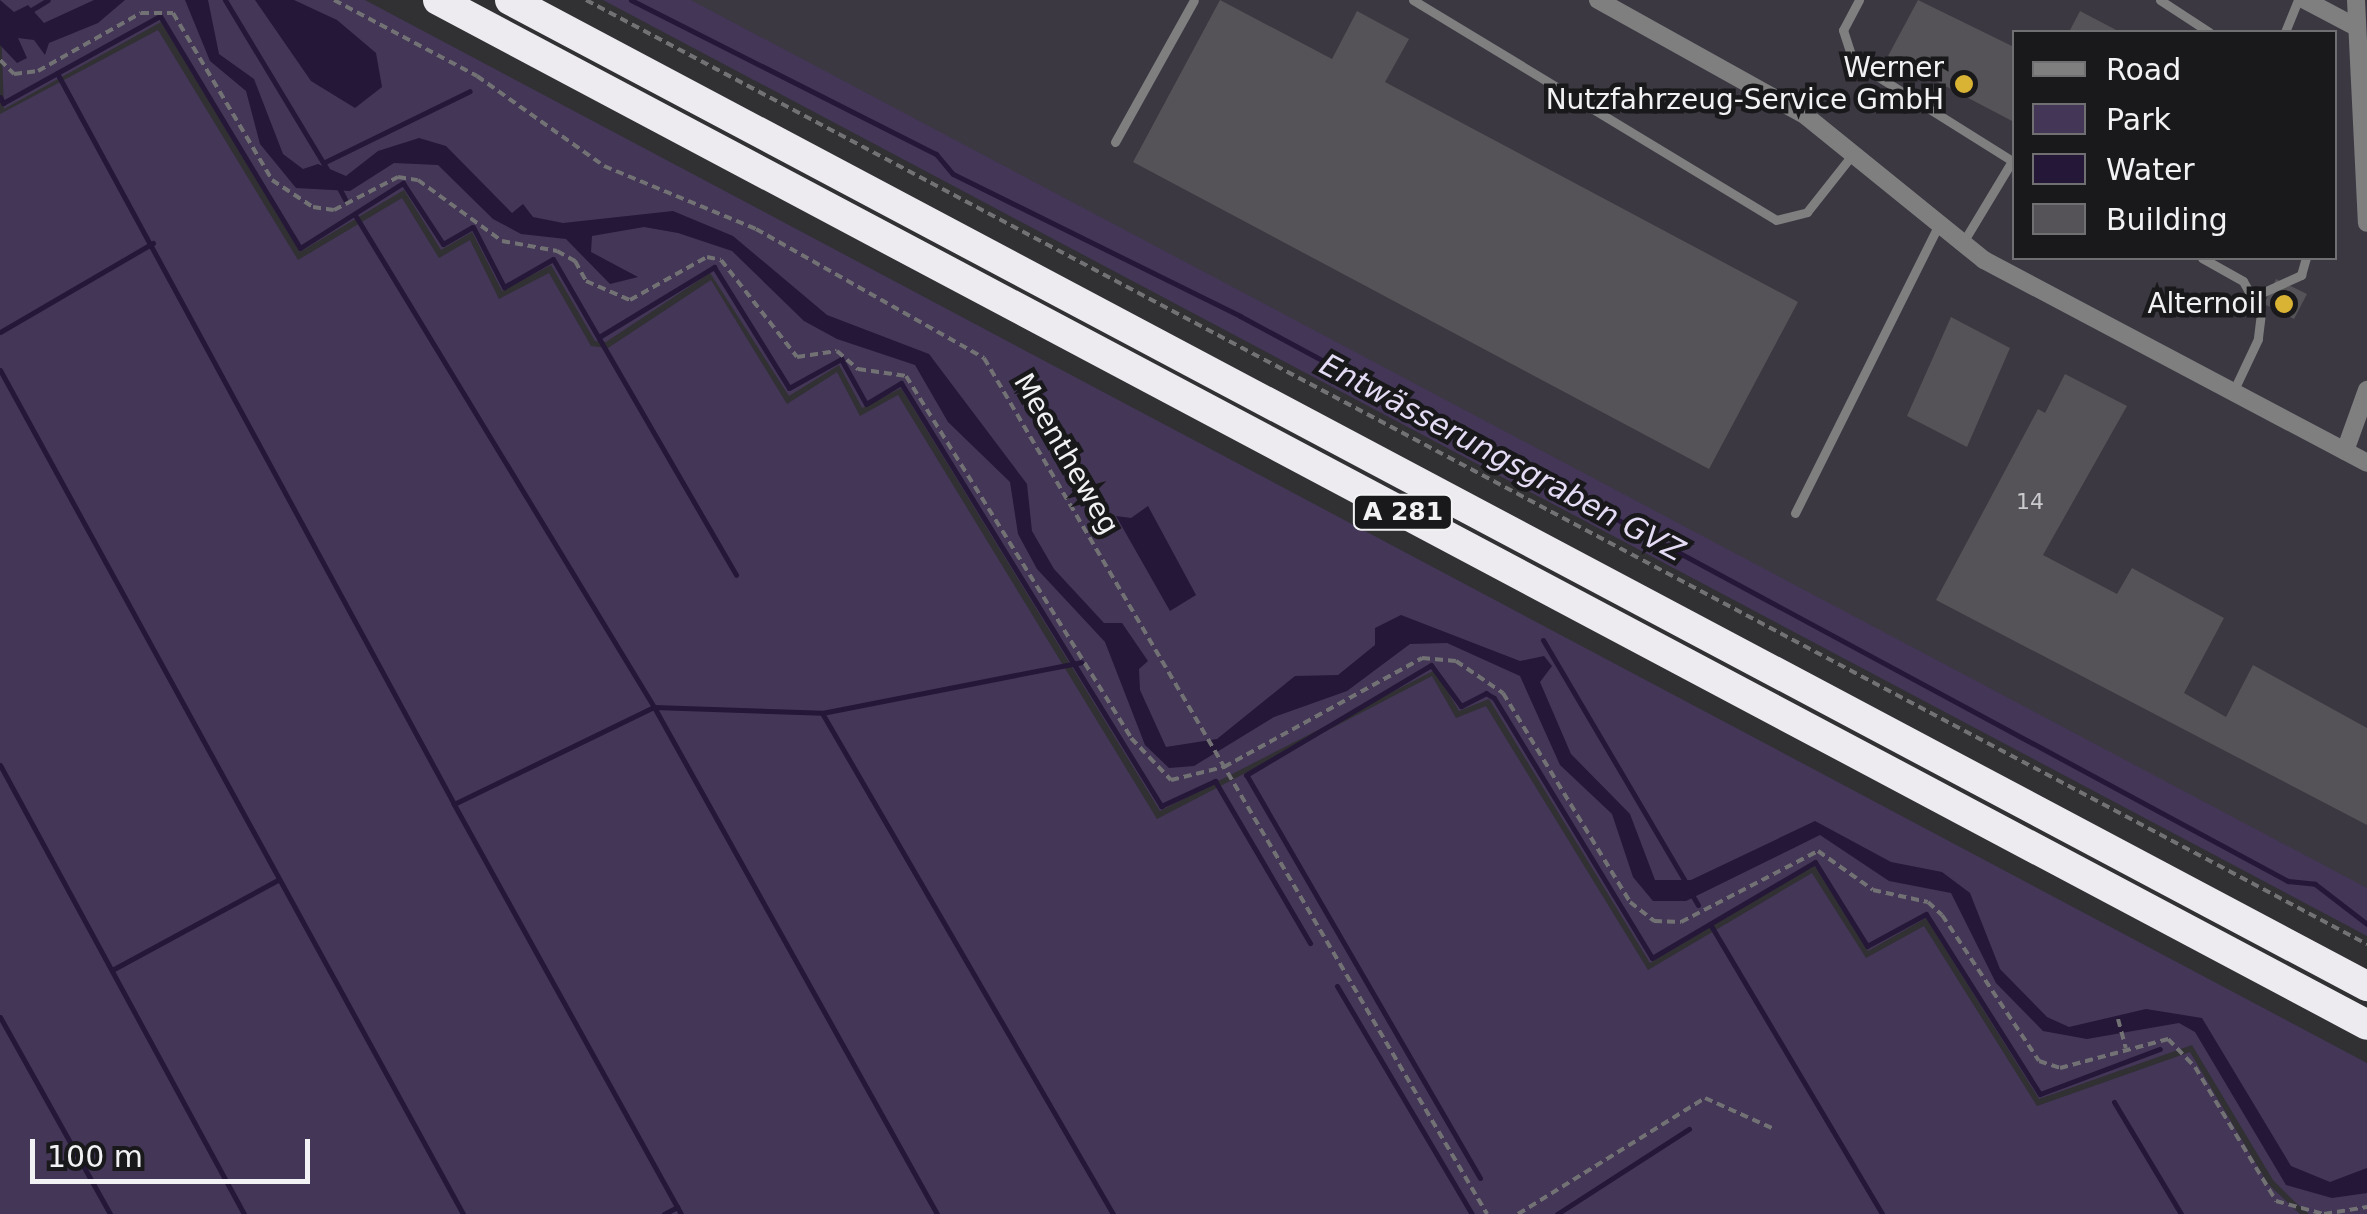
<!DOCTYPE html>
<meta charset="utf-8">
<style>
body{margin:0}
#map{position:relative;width:2367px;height:1214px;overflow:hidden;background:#313033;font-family:"DejaVu Sans",sans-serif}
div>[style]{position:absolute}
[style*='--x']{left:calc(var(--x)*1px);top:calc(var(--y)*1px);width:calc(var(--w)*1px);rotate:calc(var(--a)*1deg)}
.built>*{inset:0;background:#3b3841}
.green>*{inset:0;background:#433657}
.water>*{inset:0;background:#251737}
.stream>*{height:5px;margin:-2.5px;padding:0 2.5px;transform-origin:2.5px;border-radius:2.5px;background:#251737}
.building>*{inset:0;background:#555357}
.path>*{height:4px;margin-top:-2px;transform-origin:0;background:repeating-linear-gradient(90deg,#727174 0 8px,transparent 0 13px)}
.service>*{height:9px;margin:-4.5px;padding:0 4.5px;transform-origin:4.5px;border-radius:4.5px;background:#7f7f80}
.minor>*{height:18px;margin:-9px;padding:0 9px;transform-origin:9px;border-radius:9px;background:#7f7f80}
.motorway>*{height:30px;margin:-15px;padding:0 15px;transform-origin:15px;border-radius:15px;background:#edebf0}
.dots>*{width:28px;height:28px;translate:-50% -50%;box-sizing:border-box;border:5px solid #19181a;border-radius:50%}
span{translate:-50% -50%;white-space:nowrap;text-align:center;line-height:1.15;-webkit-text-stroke:9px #19181a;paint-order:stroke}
.number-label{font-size:22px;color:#cbcacd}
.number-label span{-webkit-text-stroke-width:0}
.shield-label span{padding:2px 8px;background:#19181a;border:2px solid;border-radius:8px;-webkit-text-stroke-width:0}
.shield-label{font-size:25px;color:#f2f1f4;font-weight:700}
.poi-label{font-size:28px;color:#f2f1f4}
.right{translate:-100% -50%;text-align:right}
.street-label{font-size:28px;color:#f2f1f4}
.water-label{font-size:30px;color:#e4dbf5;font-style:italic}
.legend{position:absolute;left:2012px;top:30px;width:325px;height:230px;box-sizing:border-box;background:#19181a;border:2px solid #706f71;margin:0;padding:12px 18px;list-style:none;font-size:30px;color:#f2f1f4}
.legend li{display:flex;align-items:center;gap:20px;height:50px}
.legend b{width:50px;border:2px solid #706f71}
.scale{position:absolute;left:30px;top:1139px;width:280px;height:45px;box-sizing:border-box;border:5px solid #f2f1f4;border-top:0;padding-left:12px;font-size:30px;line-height:35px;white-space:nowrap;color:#f2f1f4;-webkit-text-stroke:8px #19181a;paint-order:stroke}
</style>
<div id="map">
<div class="built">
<i style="clip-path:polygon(evenodd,690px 0,2367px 0,2367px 889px,690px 0,2014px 32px,2334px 32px,2334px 258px,2014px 258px,2014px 32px)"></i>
</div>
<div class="green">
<i style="clip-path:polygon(0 0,365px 0,2367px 1063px,2367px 1214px,2309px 1214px,2296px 1203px,2273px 1180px,2192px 1045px,2039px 1099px,1926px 918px,1868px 951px,1814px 865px,1650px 963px,1489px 699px,1459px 711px,1435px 670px,1160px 811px,901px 388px,862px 408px,839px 365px,789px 396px,710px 273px,606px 342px,595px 341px,551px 265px,502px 291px,472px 232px,441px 250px,404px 190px,300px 252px,161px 22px,4px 109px)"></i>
<i style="clip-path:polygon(603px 0,691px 0,2367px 888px,2367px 936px)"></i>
<i style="clip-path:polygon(158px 30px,298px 260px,402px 198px,439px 258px,470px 240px,499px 299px,549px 273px,591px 346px,608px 348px,711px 280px,787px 404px,837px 372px,860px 416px,898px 395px,1157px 819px,1432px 676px,1456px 718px,1486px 706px,1648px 970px,1812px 873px,1866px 958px,1924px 926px,2037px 1106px,2190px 1052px,2268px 1184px,2300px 1214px,0 1214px,0 114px)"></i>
</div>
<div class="water">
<i style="clip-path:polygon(0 0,14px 12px,28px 5px,44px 23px,94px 0,125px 0,98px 23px,49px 43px,45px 55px,34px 40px,18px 38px,27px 58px,17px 63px,0 45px)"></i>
<i style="clip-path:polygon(185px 0,208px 0,219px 54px,254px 79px,283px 154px,303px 169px,318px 164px,346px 176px,378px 151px,419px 138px,446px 146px,512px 213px,523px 204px,533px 217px,563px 223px,673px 211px,733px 236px,827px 315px,929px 354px,1027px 484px,1032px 531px,1054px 569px,1104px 623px,1122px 623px,1148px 661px,1139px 669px,1140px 690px,1166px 747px,1217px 739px,1295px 676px,1338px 675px,1375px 645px,1375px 628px,1401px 615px,1520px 661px,1544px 656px,1552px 666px,1540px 682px,1571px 754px,1630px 814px,1655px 880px,1691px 880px,1815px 821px,1891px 862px,1942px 872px,1970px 893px,2000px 969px,2047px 1017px,2069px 1027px,2146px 1009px,2202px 1018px,2291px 1166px,2330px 1182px,2367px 1168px,2367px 1193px,2332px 1198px,2286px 1185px,2195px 1032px,2179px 1023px,2087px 1039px,2043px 1031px,1996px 983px,1951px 893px,1889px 881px,1820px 835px,1686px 901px,1653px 901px,1633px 877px,1612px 814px,1560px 765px,1520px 676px,1447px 643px,1410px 644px,1347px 691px,1274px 717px,1194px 766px,1169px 768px,1145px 745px,1105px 642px,1037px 569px,1018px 534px,1010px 482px,948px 422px,915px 365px,837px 339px,804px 321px,732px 251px,678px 233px,644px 227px,592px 236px,591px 252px,638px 277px,610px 284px,566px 239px,521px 234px,493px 219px,438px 165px,394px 163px,350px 191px,296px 188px,260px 144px,246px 91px,210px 61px)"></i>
<i style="clip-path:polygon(255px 0,294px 0,337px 20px,376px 53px,382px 87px,355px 108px,311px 81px)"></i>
<i style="clip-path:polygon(1148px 506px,1196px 595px,1170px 611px,1116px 516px,1131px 518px)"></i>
</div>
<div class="stream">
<i style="--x:225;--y:0;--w:197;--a:58.9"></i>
<i style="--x:631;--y:0;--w:342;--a:26.8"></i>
<i style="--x:936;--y:154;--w:26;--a:50"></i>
<i style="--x:953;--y:174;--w:320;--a:26.3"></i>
<i style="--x:1240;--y:316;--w:1191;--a:28.33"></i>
<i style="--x:2288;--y:881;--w:27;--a:6"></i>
<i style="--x:2315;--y:884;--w:66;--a:37.6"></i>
<i style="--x:28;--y:12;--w:23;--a:-31"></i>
<i style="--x:57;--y:73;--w:832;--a:61.49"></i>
<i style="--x:0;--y:97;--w:7;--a:63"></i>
<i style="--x:3;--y:103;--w:179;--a:-29"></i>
<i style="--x:160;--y:16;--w:271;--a:58.9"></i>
<i style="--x:300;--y:248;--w:122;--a:-32.3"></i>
<i style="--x:403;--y:183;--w:73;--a:56.7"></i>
<i style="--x:443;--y:244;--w:34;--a:-30"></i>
<i style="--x:473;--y:227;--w:68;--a:62.7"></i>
<i style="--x:504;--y:287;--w:56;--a:-29.7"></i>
<i style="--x:553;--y:259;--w:365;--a:59.9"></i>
<i style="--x:325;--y:162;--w:161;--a:-26.1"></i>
<i style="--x:338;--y:186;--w:15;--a:62"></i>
<i style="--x:355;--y:215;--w:576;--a:58.71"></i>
<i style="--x:654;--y:707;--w:581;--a:60.83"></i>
<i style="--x:0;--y:332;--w:177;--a:-30.2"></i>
<i style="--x:599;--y:337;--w:135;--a:-31.3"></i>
<i style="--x:714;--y:267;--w:142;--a:58.2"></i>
<i style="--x:789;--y:388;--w:60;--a:-29.1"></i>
<i style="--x:841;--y:359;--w:51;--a:60.9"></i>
<i style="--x:866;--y:404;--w:41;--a:-31"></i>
<i style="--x:901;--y:383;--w:497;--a:58.4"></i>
<i style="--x:1161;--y:806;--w:60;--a:-24.8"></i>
<i style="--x:1215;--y:781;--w:188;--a:59.6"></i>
<i style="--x:0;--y:370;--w:963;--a:61.25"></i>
<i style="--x:1543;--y:640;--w:282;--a:59.5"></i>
<i style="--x:822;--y:713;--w:579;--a:59.85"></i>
<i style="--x:0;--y:765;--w:511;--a:61.48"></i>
<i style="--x:1691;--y:893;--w:14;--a:60"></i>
<i style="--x:1710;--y:924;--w:337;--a:59.3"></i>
<i style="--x:112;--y:970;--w:189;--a:-28.5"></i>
<i style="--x:1337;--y:986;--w:265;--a:59.4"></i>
<i style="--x:0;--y:1017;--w:226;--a:60.8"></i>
<i style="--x:2114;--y:1102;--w:131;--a:59.1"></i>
<i style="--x:1480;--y:1178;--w:466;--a:-120.1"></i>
<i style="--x:1246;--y:775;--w:215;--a:-30.7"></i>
<i style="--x:1431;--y:665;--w:51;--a:53.8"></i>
<i style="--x:1461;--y:706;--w:28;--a:-27"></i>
<i style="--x:1486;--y:693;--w:9;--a:32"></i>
<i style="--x:1494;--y:698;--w:304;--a:58.7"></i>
<i style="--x:1652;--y:958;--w:189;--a:-30.5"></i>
<i style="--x:1815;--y:862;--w:99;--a:58.2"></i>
<i style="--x:1867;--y:946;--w:67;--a:-28.5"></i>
<i style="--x:1926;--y:914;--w:213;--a:57.7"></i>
<i style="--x:2040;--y:1094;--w:128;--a:-20.6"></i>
<i style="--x:664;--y:1214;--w:15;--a:-28"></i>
<i style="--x:681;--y:1214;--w:469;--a:-119"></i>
<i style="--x:454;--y:804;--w:222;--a:-25.9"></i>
<i style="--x:654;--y:707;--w:168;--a:2"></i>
<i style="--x:822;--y:713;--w:264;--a:-11.1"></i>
<i style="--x:1557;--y:1214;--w:157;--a:-32.8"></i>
</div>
<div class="building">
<i style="clip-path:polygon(1220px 0,1332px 59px,1357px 11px,1409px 39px,1385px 82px,1798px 302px,1709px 469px,1133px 162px)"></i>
<i style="clip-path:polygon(1918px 0,2014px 47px,2014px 122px,1888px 56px)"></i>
<i style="clip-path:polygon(2080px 11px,2120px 32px,2069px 32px)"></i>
<i style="clip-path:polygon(2276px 279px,2307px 294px,2294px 319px,2264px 304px)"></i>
<i style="clip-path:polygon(1951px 317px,2010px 348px,1967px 447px,1907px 416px)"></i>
<i style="clip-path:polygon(2065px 374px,2127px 406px,2043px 555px,2117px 594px,2132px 568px,2224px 618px,2184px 693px,2226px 717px,2253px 665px,2367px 728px,2367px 825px,1936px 600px,2038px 409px,2045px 413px)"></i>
</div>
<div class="path">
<i style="--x:334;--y:0;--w:162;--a:28"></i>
<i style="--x:477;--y:76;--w:156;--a:35.3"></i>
<i style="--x:604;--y:166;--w:165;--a:22.5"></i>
<i style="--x:756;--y:229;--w:262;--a:29.5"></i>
<i style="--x:984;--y:358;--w:993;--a:59.56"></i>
<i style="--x:586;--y:0;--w:2016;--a:27.93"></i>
<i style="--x:0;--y:60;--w:20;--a:45"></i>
<i style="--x:14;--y:74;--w:24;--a:-7"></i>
<i style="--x:38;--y:71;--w:118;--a:-29.4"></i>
<i style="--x:141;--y:13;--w:32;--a:0"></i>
<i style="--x:173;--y:13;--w:194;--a:59.3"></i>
<i style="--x:272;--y:180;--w:49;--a:33.4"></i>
<i style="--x:313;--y:207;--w:21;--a:8"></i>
<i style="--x:334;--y:210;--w:72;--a:-27.3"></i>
<i style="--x:398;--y:177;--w:20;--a:9"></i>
<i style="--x:418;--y:180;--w:104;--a:36"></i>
<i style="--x:502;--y:241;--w:56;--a:10.3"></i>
<i style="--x:557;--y:251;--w:21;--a:29"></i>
<i style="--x:575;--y:261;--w:23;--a:61"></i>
<i style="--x:586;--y:281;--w:48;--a:23.4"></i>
<i style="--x:630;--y:300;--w:88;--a:-29.2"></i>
<i style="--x:707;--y:257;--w:14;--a:12"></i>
<i style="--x:721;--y:260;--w:123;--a:51.9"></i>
<i style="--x:797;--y:357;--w:40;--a:-8.5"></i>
<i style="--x:837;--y:351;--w:28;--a:41"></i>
<i style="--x:858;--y:369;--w:49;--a:8.3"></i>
<i style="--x:906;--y:376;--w:426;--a:58.1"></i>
<i style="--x:1131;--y:738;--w:58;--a:46.4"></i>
<i style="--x:1171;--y:780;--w:55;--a:-13.8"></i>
<i style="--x:1224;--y:767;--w:226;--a:-28.8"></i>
<i style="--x:1422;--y:658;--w:34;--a:5"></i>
<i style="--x:1456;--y:661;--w:57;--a:34.2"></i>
<i style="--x:1503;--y:693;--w:245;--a:58.7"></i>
<i style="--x:1630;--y:902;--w:31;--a:38"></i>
<i style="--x:1654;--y:921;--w:27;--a:2"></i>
<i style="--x:1681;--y:922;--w:154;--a:-27.4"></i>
<i style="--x:1818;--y:851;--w:67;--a:35.3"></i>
<i style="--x:1873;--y:890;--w:56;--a:12.3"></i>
<i style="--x:1928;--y:902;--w:19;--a:43"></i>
<i style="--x:1942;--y:915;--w:175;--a:56.4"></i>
<i style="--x:2039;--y:1061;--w:22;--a:18"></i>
<i style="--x:2060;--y:1068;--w:112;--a:-15"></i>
<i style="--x:2168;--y:1039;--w:39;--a:46"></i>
<i style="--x:2195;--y:1067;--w:157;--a:58.8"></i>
<i style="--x:2276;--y:1201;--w:50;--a:15.2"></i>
<i style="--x:2324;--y:1214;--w:44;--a:-9.2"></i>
<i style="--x:2118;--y:1019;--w:30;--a:75"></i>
<i style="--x:1518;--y:1214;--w:220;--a:-31.8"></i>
<i style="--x:1705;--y:1098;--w:76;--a:24.2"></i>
</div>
<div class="service">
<i style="--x:1413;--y:0;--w:424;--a:31.2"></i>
<i style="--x:1776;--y:220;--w:32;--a:-14"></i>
<i style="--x:1807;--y:212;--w:73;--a:-51.7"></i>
<i style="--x:1859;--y:0;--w:34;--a:118"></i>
<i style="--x:1843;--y:30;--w:33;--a:72"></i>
<i style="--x:1853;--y:61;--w:190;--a:32.1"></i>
<i style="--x:2160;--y:0;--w:59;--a:33.1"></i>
<i style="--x:2285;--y:32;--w:35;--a:-68"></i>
<i style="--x:1115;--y:142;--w:162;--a:-60.9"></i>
<i style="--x:1962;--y:244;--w:97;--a:-58.9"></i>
<i style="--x:2202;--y:258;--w:47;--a:29.3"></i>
<i style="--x:2243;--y:281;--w:37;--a:61"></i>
<i style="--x:2261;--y:313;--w:26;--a:97"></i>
<i style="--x:2258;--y:339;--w:59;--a:115.3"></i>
<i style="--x:2255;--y:296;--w:51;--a:-24.5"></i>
<i style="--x:2301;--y:275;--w:18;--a:-74"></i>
<i style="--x:1795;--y:513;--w:321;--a:-63.5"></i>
</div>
<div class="minor">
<i style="--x:1598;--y:0;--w:238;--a:29.1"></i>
<i style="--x:1806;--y:116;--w:229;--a:39"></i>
<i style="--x:1984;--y:260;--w:433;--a:27.9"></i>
<i style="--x:2305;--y:0;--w:58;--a:27.9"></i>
<i style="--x:2356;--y:0;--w:223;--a:87.2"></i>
<i style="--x:2345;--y:451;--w:65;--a:-70.2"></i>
</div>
<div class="motorway">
<i style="--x:438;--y:0;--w:2184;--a:27.98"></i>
<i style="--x:510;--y:0;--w:2103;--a:27.97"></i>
</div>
<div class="dots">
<i style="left:1964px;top:84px;background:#d9b334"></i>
<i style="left:2284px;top:304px;background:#d9b334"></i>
</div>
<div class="number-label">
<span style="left:2030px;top:502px">14</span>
</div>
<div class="shield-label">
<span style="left:1403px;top:512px">A 281</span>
</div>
<div class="poi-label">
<span class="right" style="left:1944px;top:84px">Werner<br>Nutzfahrzeug-Service GmbH</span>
<span class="right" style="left:2264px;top:304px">Alternoil</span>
</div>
<div class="street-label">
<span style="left:1066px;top:454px;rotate:60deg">Meentheweg</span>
</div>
<div class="water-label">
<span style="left:1502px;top:458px;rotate:28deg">Entwässerungsgraben GVZ</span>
</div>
<ul class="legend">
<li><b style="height:12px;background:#7f7f80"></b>Road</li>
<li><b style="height:28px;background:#433657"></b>Park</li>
<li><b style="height:28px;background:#251737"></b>Water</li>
<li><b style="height:28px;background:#555357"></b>Building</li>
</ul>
<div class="scale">100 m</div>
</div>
